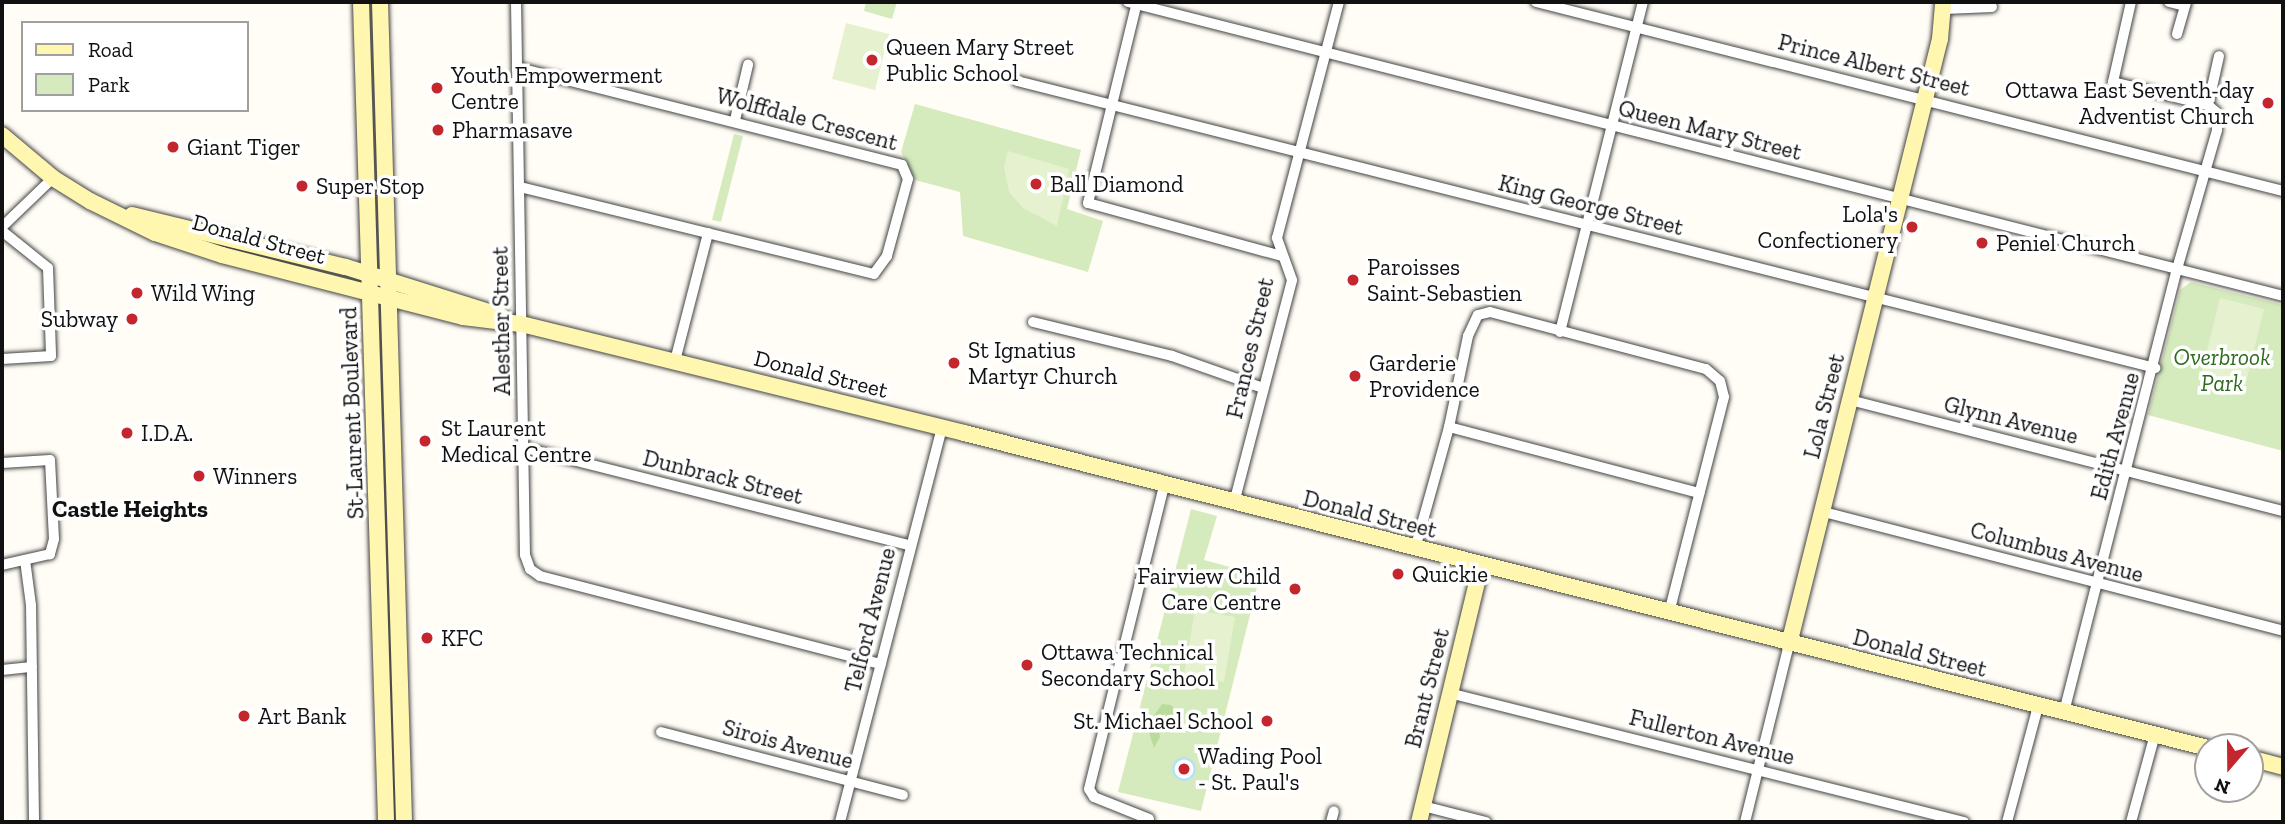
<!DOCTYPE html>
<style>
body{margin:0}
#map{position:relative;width:2285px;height:824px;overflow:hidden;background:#fffdf5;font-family:"Zilla Slab",serif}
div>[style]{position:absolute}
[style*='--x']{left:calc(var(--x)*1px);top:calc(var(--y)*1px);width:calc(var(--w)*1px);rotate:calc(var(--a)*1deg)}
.green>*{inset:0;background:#d5ebbd}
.forest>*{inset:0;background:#b9dc9c}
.pitch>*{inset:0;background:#e6f2cf}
.water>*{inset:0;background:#b9e0f7}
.round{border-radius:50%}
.roads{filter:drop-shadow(0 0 2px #444) drop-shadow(0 0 2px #444)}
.street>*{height:10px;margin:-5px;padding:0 5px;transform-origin:5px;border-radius:5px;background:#fff}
.secondary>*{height:16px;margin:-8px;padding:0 8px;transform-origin:8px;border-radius:8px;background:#fff6b0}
.dots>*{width:19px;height:19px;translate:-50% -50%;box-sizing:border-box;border:4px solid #fff;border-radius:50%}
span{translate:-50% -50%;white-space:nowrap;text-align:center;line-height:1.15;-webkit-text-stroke:7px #fff;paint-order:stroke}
.poi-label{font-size:23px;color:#111}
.left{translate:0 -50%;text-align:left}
.right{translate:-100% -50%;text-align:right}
.street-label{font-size:23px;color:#111}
.park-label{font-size:23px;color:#2f6b1f;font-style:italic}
.neighbourhood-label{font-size:24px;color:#111;font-weight:700}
.frame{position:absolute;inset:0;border:4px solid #111;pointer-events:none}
.legend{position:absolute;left:21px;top:21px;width:228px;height:91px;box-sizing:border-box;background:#fff;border:2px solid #a0a0a0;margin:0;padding:9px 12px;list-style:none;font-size:21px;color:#111}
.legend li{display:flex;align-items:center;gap:14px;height:35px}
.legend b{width:35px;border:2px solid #a0a0a0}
.north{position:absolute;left:2194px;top:733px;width:70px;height:70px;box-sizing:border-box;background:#fff;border:2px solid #a0a0a0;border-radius:50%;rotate:200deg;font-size:19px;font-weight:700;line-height:28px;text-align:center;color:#111}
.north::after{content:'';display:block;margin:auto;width:24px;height:32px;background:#c4262e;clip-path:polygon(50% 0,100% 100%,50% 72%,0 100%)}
</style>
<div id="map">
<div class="green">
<i style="clip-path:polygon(866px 2px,897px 2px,892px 19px,864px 11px)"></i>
<i style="clip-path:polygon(915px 104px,1081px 150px,1067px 209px,1103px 221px,1088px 272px,963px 236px,960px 192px,915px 180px,901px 152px)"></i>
<i style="clip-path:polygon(734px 134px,743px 136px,721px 222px,712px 220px)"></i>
<i style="clip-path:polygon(2191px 282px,2283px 305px,2283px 451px,2148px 415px,2180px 290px)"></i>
<i style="clip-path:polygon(1191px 509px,1217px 516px,1204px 560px,1260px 575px,1201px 811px,1118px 792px)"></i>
</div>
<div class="forest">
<i style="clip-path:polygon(1162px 704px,1171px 705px,1177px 712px,1174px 719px,1158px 724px,1160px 737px,1154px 748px,1147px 726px)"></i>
</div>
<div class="pitch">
<i style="clip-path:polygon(846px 23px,889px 34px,875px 90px,832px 79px)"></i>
<i style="clip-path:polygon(1008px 151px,1069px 169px,1057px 226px,1023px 208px,1009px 192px,1004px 167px)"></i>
<i style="clip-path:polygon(2220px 298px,2264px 309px,2245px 386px,2201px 375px)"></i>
<i style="clip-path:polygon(1195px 610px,1235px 617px,1224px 682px,1184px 675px)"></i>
</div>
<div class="water">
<i class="round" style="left:1172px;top:757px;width:24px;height:24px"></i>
</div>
<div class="roads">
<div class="street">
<i style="--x:516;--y:2;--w:553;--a:89.07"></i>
<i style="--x:525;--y:555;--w:15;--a:70"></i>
<i style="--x:530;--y:569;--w:12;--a:35"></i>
<i style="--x:540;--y:576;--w:352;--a:14.5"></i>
<i style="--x:1128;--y:2;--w:1192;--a:14.28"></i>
<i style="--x:1137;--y:2;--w:207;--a:103.7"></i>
<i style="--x:1088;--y:203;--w:201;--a:15.3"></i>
<i style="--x:1536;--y:2;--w:771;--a:14.2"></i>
<i style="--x:2131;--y:2;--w:82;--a:102.7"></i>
<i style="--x:2113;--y:82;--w:98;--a:13.6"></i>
<i style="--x:2169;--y:2;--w:16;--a:14"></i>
<i style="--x:1944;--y:9;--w:48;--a:-2.4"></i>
<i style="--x:2177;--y:34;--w:33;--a:-74"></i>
<i style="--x:519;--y:68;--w:395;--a:14.2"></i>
<i style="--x:902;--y:165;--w:15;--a:67"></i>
<i style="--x:908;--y:179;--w:80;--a:105.3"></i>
<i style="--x:887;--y:256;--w:22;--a:126"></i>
<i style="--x:874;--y:274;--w:365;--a:-166.2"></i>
<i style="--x:1017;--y:81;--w:1174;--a:14.15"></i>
<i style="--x:2208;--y:105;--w:50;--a:-77.3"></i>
<i style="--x:735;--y:120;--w:57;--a:-76.7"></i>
<i style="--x:2;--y:227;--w:71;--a:-43.9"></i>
<i style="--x:2;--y:231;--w:59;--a:38.8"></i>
<i style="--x:48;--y:268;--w:88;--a:88"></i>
<i style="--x:51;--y:356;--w:49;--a:176.5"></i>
<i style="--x:1033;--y:322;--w:143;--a:13.7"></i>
<i style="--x:1172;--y:356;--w:96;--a:19.4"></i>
<i style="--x:1560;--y:332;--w:340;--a:-75.9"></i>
<i style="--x:675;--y:361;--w:132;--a:-75.5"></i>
<i style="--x:1850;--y:400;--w:447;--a:14.4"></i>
<i style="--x:1449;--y:427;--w:259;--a:14.8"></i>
<i style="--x:525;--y:448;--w:398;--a:14.2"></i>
<i style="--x:2;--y:463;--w:48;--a:-3.6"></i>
<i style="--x:50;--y:460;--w:79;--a:87.1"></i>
<i style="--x:54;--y:539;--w:16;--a:105"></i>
<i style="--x:50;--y:554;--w:49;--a:167.1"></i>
<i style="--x:1234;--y:503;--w:230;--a:-75.4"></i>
<i style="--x:1292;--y:280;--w:45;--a:-109.7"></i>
<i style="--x:1277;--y:238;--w:244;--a:-75.3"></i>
<i style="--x:1820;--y:511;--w:478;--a:14.5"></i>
<i style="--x:1415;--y:549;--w:127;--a:-74.4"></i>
<i style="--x:1449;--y:427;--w:93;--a:-78.2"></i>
<i style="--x:1468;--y:336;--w:23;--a:-65"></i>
<i style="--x:1478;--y:315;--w:12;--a:-14"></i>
<i style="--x:1490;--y:312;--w:223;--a:14.8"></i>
<i style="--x:1706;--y:369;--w:18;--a:41"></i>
<i style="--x:1720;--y:381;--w:16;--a:76"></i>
<i style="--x:1724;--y:397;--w:223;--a:104.3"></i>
<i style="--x:25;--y:560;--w:45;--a:82.4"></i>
<i style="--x:31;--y:605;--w:217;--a:89.2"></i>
<i style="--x:2;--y:670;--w:30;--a:-6"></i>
<i style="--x:1449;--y:693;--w:531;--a:14.06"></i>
<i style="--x:2064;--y:712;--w:457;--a:-75.7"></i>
<i style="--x:2177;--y:269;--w:145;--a:-73.9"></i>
<i style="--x:2217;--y:130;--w:18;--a:-93"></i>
<i style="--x:2216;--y:112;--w:11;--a:-139"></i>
<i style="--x:661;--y:732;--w:250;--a:14.6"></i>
<i style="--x:1423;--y:806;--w:65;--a:14.3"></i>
<i style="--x:1149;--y:819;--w:59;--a:-158.2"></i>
<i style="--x:1094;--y:797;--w:9;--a:-122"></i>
<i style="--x:1089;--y:789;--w:313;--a:-76.1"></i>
<i style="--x:840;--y:822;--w:407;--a:-75.5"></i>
<i style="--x:1331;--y:822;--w:11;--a:-75"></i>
<i style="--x:1745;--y:822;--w:183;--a:-76.1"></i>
<i style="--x:2007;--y:822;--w:120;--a:-75"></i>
<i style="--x:2131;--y:822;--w:91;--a:-74.7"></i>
</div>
<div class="secondary">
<i style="--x:361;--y:2;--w:820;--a:88.25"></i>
<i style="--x:380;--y:2;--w:820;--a:88.32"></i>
<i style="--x:2;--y:135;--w:67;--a:40.1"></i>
<i style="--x:53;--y:178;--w:44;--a:31.9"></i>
<i style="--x:90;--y:201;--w:72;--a:26.2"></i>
<i style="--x:155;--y:233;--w:71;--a:18.2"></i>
<i style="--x:222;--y:255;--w:249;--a:14.4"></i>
<i style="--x:463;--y:317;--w:58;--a:6.9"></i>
<i style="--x:521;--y:324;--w:456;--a:13.8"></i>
<i style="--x:964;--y:433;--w:1283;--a:14.21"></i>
<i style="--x:132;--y:215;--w:220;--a:13.7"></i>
<i style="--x:346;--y:267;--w:163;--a:17.5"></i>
<i style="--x:1789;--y:644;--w:624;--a:-75.99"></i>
<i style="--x:1940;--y:39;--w:37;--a:-85"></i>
<i style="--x:2250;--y:758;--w:34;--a:15"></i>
<i style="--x:1419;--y:822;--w:264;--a:-76.4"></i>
</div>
</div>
<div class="dots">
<i style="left:872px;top:60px;background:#c4262e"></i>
<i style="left:437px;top:88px;background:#c4262e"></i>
<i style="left:2268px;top:103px;background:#c4262e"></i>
<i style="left:438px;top:130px;background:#c4262e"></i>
<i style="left:173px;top:147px;background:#c4262e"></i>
<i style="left:1036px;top:184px;background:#c4262e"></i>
<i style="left:302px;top:186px;background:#c4262e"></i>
<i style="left:1912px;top:227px;background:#c4262e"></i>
<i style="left:1982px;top:243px;background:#c4262e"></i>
<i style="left:1353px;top:280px;background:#c4262e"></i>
<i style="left:137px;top:293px;background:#c4262e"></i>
<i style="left:132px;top:319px;background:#c4262e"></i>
<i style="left:954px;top:363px;background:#c4262e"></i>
<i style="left:1355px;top:376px;background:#c4262e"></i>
<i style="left:127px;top:433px;background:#c4262e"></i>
<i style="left:425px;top:441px;background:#c4262e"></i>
<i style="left:199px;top:476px;background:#c4262e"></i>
<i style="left:1398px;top:574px;background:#c4262e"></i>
<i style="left:1295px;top:589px;background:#c4262e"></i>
<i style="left:427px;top:638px;background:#c4262e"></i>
<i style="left:1027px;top:665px;background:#c4262e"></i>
<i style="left:244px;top:716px;background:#c4262e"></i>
<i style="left:1267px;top:721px;background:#c4262e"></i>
<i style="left:1184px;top:769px;background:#c4262e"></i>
</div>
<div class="poi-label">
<span class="left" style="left:886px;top:60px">Queen Mary Street<br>Public School</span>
<span class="left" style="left:451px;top:88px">Youth Empowerment<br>Centre</span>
<span class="right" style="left:2254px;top:103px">Ottawa East Seventh-day<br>Adventist Church</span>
<span class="left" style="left:452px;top:130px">Pharmasave</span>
<span class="left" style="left:187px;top:147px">Giant Tiger</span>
<span class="left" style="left:1050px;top:184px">Ball Diamond</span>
<span class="left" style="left:316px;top:186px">Super Stop</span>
<span class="right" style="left:1898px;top:227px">Lola's<br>Confectionery</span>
<span class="left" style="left:1996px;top:243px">Peniel Church</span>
<span class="left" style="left:1367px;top:280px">Paroisses<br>Saint-Sebastien</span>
<span class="left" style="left:151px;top:293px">Wild Wing</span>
<span class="right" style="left:118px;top:319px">Subway</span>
<span class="left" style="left:968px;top:363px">St Ignatius<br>Martyr Church</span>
<span class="left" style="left:1369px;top:376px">Garderie<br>Providence</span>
<span class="left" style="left:441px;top:441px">St Laurent<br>Medical Centre</span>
<span class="left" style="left:141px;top:433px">I.D.A.</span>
<span class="left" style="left:213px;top:476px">Winners</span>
<span class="left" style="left:1412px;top:574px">Quickie</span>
<span class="right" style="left:1281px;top:589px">Fairview Child<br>Care Centre</span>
<span class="left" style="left:441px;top:638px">KFC</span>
<span class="left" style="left:1041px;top:665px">Ottawa Technical<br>Secondary School</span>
<span class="left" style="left:258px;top:716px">Art Bank</span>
<span class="right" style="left:1253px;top:721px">St. Michael School</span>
<span class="left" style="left:1198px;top:769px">Wading Pool<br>- St. Paul's</span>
</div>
<div class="street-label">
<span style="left:1874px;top:65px;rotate:14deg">Prince Albert Street</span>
<span style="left:807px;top:119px;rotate:15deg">Wolffdale Crescent</span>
<span style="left:1710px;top:130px;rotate:14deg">Queen Mary Street</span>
<span style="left:1591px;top:205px;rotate:14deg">King George Street</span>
<span style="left:259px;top:239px;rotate:15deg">Donald Street</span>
<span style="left:501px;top:321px;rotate:-91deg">Alesther Street</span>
<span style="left:1250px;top:348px;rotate:-77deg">Frances Street</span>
<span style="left:821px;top:374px;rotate:14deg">Donald Street</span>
<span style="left:1824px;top:406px;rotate:-76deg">Lola Street</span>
<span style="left:352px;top:413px;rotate:-92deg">St-Laurent Boulevard</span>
<span style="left:2011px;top:420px;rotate:14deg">Glynn Avenue</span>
<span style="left:2115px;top:436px;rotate:-75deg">Edith Avenue</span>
<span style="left:723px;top:477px;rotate:14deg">Dunbrack Street</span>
<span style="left:1370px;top:514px;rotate:14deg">Donald Street</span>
<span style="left:2057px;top:552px;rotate:15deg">Columbus Avenue</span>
<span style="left:870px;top:620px;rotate:-76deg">Telford Avenue</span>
<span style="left:1920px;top:653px;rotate:14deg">Donald Street</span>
<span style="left:1427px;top:688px;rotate:-76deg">Brant Street</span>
<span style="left:1712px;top:737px;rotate:14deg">Fullerton Avenue</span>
<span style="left:788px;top:744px;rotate:15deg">Sirois Avenue</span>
</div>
<div class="park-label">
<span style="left:2222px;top:370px">Overbrook<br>Park</span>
</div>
<div class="neighbourhood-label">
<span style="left:130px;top:509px">Castle Heights</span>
</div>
<div class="frame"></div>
<ul class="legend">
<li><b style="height:9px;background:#fff6b0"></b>Road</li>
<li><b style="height:19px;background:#d5ebbd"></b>Park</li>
</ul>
<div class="north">N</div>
</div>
